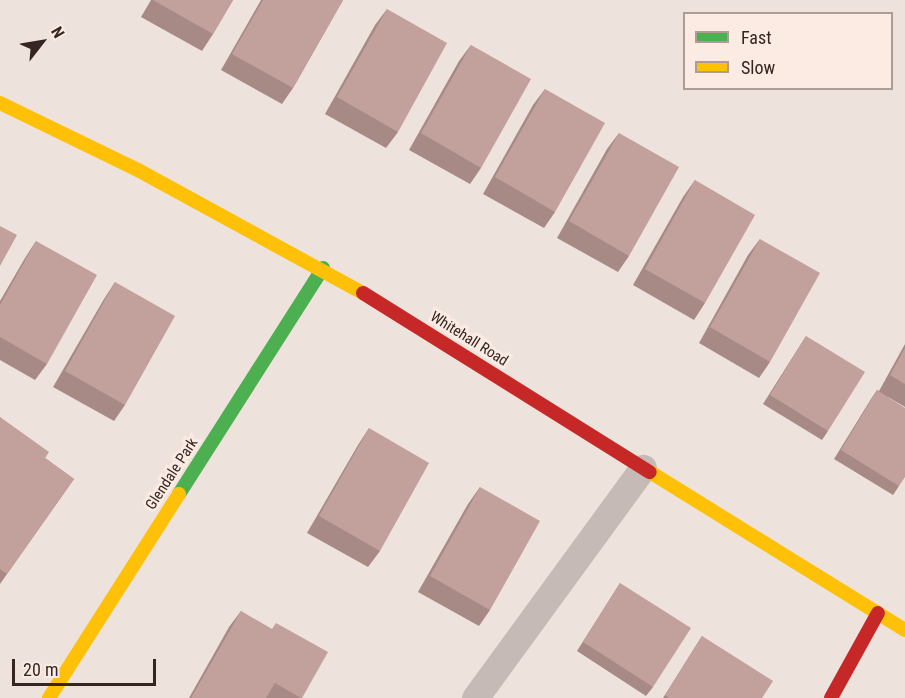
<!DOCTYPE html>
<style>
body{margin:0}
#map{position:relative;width:905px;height:698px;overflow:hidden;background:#ede2dc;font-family:"Roboto Condensed",sans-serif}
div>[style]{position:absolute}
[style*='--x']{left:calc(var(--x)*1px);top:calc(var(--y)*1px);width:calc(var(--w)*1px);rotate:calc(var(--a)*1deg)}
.lane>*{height:27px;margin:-13.5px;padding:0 13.5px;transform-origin:13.5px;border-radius:13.5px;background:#c5bab6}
.fast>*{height:14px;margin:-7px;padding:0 7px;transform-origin:7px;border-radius:7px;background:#4caf50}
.slow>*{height:14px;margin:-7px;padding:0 7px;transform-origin:7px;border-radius:7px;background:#ffc107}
.jam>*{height:14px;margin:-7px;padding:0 7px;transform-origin:7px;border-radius:7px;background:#c62828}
.wall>*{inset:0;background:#a78a86}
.building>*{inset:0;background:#c2a09c}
span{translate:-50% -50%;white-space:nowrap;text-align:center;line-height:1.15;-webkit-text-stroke:6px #fbebe2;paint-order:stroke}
.street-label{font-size:15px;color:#352624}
.legend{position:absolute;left:683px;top:12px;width:210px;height:78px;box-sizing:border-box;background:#fbebe2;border:2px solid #ac9c96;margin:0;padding:8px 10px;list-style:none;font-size:18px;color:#352624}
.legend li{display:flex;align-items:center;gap:12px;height:30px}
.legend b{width:30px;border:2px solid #ac9c96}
.north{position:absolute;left:12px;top:12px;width:60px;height:60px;-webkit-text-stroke:4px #fbebe2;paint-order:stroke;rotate:59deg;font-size:16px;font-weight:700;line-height:24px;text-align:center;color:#352624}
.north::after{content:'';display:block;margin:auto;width:21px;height:27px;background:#352624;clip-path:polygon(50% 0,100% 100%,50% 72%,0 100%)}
.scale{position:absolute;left:12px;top:659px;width:144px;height:27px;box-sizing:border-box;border:3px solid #352624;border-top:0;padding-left:8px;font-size:18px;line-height:21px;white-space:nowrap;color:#352624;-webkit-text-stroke:4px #fbebe2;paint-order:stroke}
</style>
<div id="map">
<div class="lane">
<i style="--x:475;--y:698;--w:285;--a:-53.9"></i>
</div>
<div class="fast">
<i style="--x:179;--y:494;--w:268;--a:-57.5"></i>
</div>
<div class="slow">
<i style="--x:0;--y:103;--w:153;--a:25.9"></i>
<i style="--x:138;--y:170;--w:256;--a:28.7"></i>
<i style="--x:650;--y:472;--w:300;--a:31.8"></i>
<i style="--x:49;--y:698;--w:242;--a:-57.5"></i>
</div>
<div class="jam">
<i style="--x:363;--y:293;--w:338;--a:32"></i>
<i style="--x:831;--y:698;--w:97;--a:-61.1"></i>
</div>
<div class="wall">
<i style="clip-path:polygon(151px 0,233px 0,213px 34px,202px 51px,141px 17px)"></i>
<i style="clip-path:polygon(261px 0,343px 0,293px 88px,282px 104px,221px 70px)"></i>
<i style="clip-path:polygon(387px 9px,398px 132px,386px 148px,325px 114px,375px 25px)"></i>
<i style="clip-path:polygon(471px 45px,481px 168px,470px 184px,409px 150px,459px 61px)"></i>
<i style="clip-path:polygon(545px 89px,555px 212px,544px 228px,483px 194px,533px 105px)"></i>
<i style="clip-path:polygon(619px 133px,629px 256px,618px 272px,557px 238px,607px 149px)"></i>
<i style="clip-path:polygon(695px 180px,705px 303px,694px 320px,633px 285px,683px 197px)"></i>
<i style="clip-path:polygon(760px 239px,770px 362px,759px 378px,699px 343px,748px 255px)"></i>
<i style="clip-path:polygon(36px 241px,47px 364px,35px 380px,0 360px,0 301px,25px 258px)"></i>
<i style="clip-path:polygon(115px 282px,125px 405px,114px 421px,53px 387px,104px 299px)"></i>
<i style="clip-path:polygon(806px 336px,828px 431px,822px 440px,763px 404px)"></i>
<i style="clip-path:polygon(905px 344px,905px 407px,888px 397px,899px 486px,893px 495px,834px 459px,871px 399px,877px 390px,879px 391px)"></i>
<i style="clip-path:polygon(0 417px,45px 458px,74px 479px,0 584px)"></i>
<i style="clip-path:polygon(369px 428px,380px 551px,368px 567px,307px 533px,358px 445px)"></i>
<i style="clip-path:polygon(480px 487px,490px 610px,479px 626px,418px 592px,468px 504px)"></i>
<i style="clip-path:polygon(620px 583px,653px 687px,646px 696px,577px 651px)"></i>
<i style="clip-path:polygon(241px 611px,302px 698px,189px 698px,229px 627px)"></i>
<i style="clip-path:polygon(702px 636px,762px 698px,663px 698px)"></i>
</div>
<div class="building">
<i style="clip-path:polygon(153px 0,233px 0,213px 34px)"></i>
<i style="clip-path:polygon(263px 0,343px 0,293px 88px,232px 54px)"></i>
<i style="clip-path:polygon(387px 9px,447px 43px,398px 132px,337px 97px)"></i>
<i style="clip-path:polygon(471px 45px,531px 79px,481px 168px,421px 133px)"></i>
<i style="clip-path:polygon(545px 89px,605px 123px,555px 212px,495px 177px)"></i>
<i style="clip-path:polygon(619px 133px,679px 167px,629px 256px,569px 221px)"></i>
<i style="clip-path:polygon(695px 180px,755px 215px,705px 303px,645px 269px)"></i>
<i style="clip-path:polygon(0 226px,17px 235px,0 266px)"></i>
<i style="clip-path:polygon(760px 239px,820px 273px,770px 362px,710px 327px)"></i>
<i style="clip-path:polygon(36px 241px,97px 275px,47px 364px,0 337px,0 305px)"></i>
<i style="clip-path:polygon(115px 282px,175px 316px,125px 405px,65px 371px)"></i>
<i style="clip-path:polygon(806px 336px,865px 372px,828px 431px,770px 395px)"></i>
<i style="clip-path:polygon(905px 348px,905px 384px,890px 375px)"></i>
<i style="clip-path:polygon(877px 390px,905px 408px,905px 477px,899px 486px,841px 450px)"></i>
<i style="clip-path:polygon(0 417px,49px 452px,45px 458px,74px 479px,7px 574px,0 569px)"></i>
<i style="clip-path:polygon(369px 428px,429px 463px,380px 551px,319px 516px)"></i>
<i style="clip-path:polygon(480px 487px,540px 521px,490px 610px,430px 576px)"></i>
<i style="clip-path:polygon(620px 583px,691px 628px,653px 687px,583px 642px)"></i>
<i style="clip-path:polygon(241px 611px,272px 629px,276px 623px,328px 652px,302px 698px,301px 698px,275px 683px,266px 698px,191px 698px)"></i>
<i style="clip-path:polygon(702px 636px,773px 681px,762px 698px,669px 698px,665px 695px)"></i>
</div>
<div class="street-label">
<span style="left:469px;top:339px;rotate:32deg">Whitehall Road</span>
<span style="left:172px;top:474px;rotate:-57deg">Glendale Park</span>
</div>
<ul class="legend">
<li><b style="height:8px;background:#4caf50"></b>Fast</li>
<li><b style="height:8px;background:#ffc107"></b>Slow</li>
</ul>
<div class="north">N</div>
<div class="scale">20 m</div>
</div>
